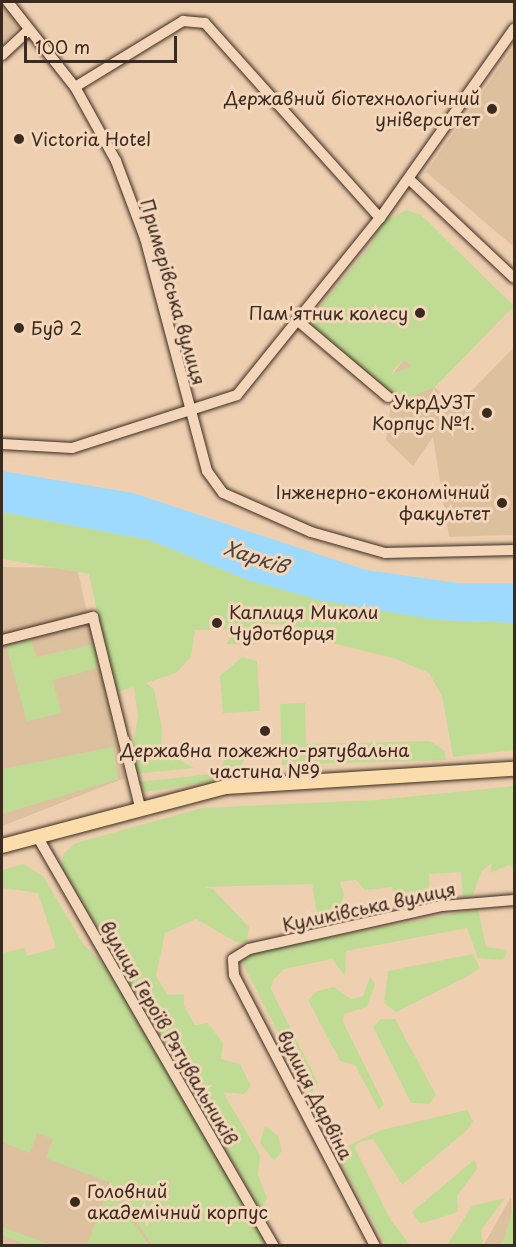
<!DOCTYPE html>
<meta charset="utf-8">
<style>
body{margin:0}
#map{position:relative;width:516px;height:1247px;overflow:hidden;background:#eed0b1;font-family:"Playpen Sans",sans-serif}
div>[style]{position:absolute}
[style*='--x']{left:calc(var(--x)*1px);top:calc(var(--y)*1px);width:calc(var(--w)*1px);rotate:calc(var(--a)*1deg)}
.built>*{inset:0;background:#ddc19f}
.green>*{inset:0;background:#c0dc94}
.water>*{inset:0;background:#9ddafe}
.roads{filter:drop-shadow(0 0 2px #3b2a1e) drop-shadow(0 0 2px #3b2a1e)}
.minor>*{height:10px;margin:-5px;padding:0 5px;transform-origin:5px;border-radius:5px;background:#f4d6bb}
.major>*{height:14px;margin:-7px;padding:0 7px;transform-origin:7px;border-radius:7px;background:#fbddab}
.dots>*{width:16px;height:16px;translate:-50% -50%;box-sizing:border-box;border:3px solid #f4d6bb;border-radius:50%}
span{translate:-50% -50%;white-space:nowrap;text-align:center;line-height:1.15;-webkit-text-stroke:6px #f4d6bb;paint-order:stroke}
.poi-label{font-size:18px;color:#3b2a1e}
.right{translate:-100% -50%;text-align:right}
.left{translate:0 -50%;text-align:left}
.street-label{font-size:18px;color:#3b2a1e}
.water-label{font-size:20px;color:#4a4440;font-style:italic}
.frame{position:absolute;inset:0;border:3px solid #3b2a1e;pointer-events:none}
.scale{position:absolute;left:24px;top:36px;width:153px;height:27px;box-sizing:border-box;border:3px solid #3b2a1e;border-top:0;padding-left:8px;font-size:18px;line-height:21px;white-space:nowrap;color:#3b2a1e;-webkit-text-stroke:4px #f4d6bb;paint-order:stroke}
</style>
<div id="map">
<div class="built">
<i style="clip-path:polygon(2px 2px,19px 26px,2px 44px)"></i>
<i style="clip-path:polygon(514px 47px,514px 247px,426px 172px)"></i>
<i style="clip-path:polygon(514px 347px,514px 535px,449px 537px,433px 437px,413px 466px,386px 440px,390px 409px,385px 385px,404px 359px,456px 407px)"></i>
<i style="clip-path:polygon(2px 567px,77px 568px,125px 778px,2px 826px)"></i>
<i style="clip-path:polygon(2px 1054px,194px 1245px,2px 1245px)"></i>
<i style="clip-path:polygon(511px 1197px,514px 1245px,483px 1246px)"></i>
</div>
<div class="green">
<i style="clip-path:polygon(evenodd,406px 210px,421px 215px,514px 306px,435px 387px,399px 402px,308px 321px,370px 246px,387px 213px,392px 218px,406px 210px,404px 360px,412px 366px,392px 374px,393px 370px,404px 360px)"></i>
<i style="clip-path:polygon(2px 512px,149px 540px,248px 580px,437px 620px,514px 623px,514px 750px,453px 757px,442px 696px,429px 673px,393px 658px,291px 633px,284px 625px,258px 623px,257px 629px,195px 630px,191px 657px,176px 673px,146px 683px,154px 689px,162px 728px,161px 750px,194px 768px,134px 774px,127px 749px,133px 744px,138px 716px,134px 687px,114px 693px,89px 574px,2px 559px)"></i>
<i style="clip-path:polygon(232px 635px,260px 635px,261px 638px,255px 645px,226px 644px)"></i>
<i style="clip-path:polygon(31px 639px,36px 657px,95px 644px,98px 668px,53px 680px,61px 713px,27px 721px,6px 646px)"></i>
<i style="clip-path:polygon(242px 657px,257px 661px,260px 711px,223px 713px,220px 676px)"></i>
<i style="clip-path:polygon(305px 703px,306px 744px,430px 741px,445px 751px,446px 760px,282px 765px,280px 704px)"></i>
<i style="clip-path:polygon(113px 747px,118px 779px,2px 814px,2px 769px)"></i>
<i style="clip-path:polygon(246px 756px,239px 769px,220px 769px,226px 757px)"></i>
<i style="clip-path:polygon(238px 771px,238px 777px,146px 792px,139px 782px)"></i>
<i style="clip-path:polygon(514px 786px,514px 892px,514px 868px,509px 865px,490px 873px,492px 863px,481px 872px,473px 895px,463px 897px,461px 872px,429px 874px,429px 897px,408px 906px,399px 903px,392px 887px,365px 890px,356px 880px,340px 882px,344px 895px,334px 925px,294px 936px,318px 920px,312px 884px,204px 887px,213px 889px,249px 927px,247px 943px,236px 942px,196px 919px,165px 933px,156px 976px,168px 995px,184px 994px,184px 1006px,195px 1025px,208px 1023px,223px 1043px,221px 1059px,240px 1064px,251px 1086px,244px 1094px,223px 1092px,260px 1155px,258px 1175px,267px 1198px,261px 1210px,61px 865px,64px 853px,76px 843px,202px 808px,376px 800px)"></i>
<i style="clip-path:polygon(24px 864px,43px 876px,84px 945px,116px 975px,272px 1245px,152px 1245px,111px 1183px,46px 1158px,53px 1139px,37px 1133px,30px 1153px,2px 1142px,2px 953px,25px 948px,27px 956px,56px 948px,38px 893px,2px 888px,2px 870px)"></i>
<i style="clip-path:polygon(478px 909px,486px 947px,508px 950px,503px 960px,478px 958px,467px 928px,346px 951px,345px 976px,332px 959px,284px 969px,273px 980px,271px 989px,318px 1083px,310px 1095px,243px 964px,245px 953px)"></i>
<i style="clip-path:polygon(473px 954px,480px 968px,466px 977px,396px 1012px,384px 1003px,388px 971px)"></i>
<i style="clip-path:polygon(370px 977px,375px 984px,367px 1007px,344px 1014px,343px 1022px,384px 1104px,379px 1110px,355px 1065px,340px 1061px,308px 1000px,317px 991px,334px 987px,351px 999px,363px 996px)"></i>
<i style="clip-path:polygon(381px 1019px,395px 1019px,436px 1095px,429px 1104px,411px 1103px,373px 1027px)"></i>
<i style="clip-path:polygon(467px 1110px,473px 1121px,467px 1130px,402px 1185px,373px 1139px,357px 1143px,355px 1148px,390px 1219px,410px 1245px,386px 1245px,335px 1152px,381px 1130px)"></i>
<i style="clip-path:polygon(265px 1126px,278px 1136px,282px 1151px,274px 1161px,260px 1143px)"></i>
<i style="clip-path:polygon(475px 1159px,477px 1169px,457px 1196px,458px 1212px,420px 1224px,412px 1212px)"></i>
<i style="clip-path:polygon(109px 1188px,149px 1245px,87px 1245px)"></i>
<i style="clip-path:polygon(505px 1198px,481px 1230px,483px 1245px,447px 1245px,472px 1206px)"></i>
<i style="clip-path:polygon(514px 1206px,514px 1244px,497px 1245px,503px 1242px)"></i>
<i style="clip-path:polygon(2px 1227px,51px 1245px,28px 1245px,2px 1235px)"></i>
</div>
<div class="water">
<i style="clip-path:polygon(2px 471px,133px 493px,366px 570px,458px 583px,514px 583px,514px 623px,437px 620px,319px 600px,248px 580px,149px 540px,2px 512px)"></i>
</div>
<div class="roads">
<div class="minor">
<i style="--x:8;--y:2;--w:108;--a:51.8"></i>
<i style="--x:75;--y:87;--w:85;--a:61"></i>
<i style="--x:116;--y:161;--w:82;--a:69.4"></i>
<i style="--x:145;--y:238;--w:241;--a:75.1"></i>
<i style="--x:207;--y:471;--w:27;--a:54"></i>
<i style="--x:223;--y:493;--w:96;--a:23.9"></i>
<i style="--x:311;--y:532;--w:77;--a:15.8"></i>
<i style="--x:385;--y:553;--w:129;--a:-1.3"></i>
<i style="--x:2;--y:55;--w:37;--a:-43"></i>
<i style="--x:75;--y:87;--w:127;--a:-31.4"></i>
<i style="--x:183;--y:21;--w:22;--a:5"></i>
<i style="--x:205;--y:23;--w:262;--a:48.1"></i>
<i style="--x:409;--y:179;--w:144;--a:43.3"></i>
<i style="--x:298;--y:321;--w:118;--a:40.2"></i>
<i style="--x:2;--y:444;--w:70;--a:3.3"></i>
<i style="--x:72;--y:448;--w:173;--a:-17.8"></i>
<i style="--x:237;--y:395;--w:228;--a:-51.1"></i>
<i style="--x:380;--y:218;--w:232;--a:-54.7"></i>
<i style="--x:2;--y:640;--w:94;--a:-14.2"></i>
<i style="--x:93;--y:617;--w:196;--a:76.1"></i>
<i style="--x:37;--y:836;--w:474;--a:60"></i>
<i style="--x:375;--y:1246;--w:305;--a:-117.5"></i>
<i style="--x:234;--y:975;--w:16;--a:-94"></i>
<i style="--x:233;--y:959;--w:19;--a:-32"></i>
<i style="--x:249;--y:949;--w:198;--a:-12.6"></i>
<i style="--x:442;--y:906;--w:72;--a:-4.8"></i>
</div>
<div class="major">
<i style="--x:2;--y:846;--w:231;--a:-14.8"></i>
<i style="--x:225;--y:787;--w:290;--a:-3.6"></i>
</div>
</div>
<div class="dots">
<i style="left:492px;top:109px;background:#3b2a1e"></i>
<i style="left:19px;top:139px;background:#3b2a1e"></i>
<i style="left:420px;top:313px;background:#3b2a1e"></i>
<i style="left:19px;top:328px;background:#3b2a1e"></i>
<i style="left:487px;top:413px;background:#3b2a1e"></i>
<i style="left:502px;top:503px;background:#3b2a1e"></i>
<i style="left:217px;top:623px;background:#3b2a1e"></i>
<i style="left:265px;top:731px;background:#3b2a1e"></i>
<i style="left:75px;top:1202px;background:#3b2a1e"></i>
</div>
<div class="poi-label">
<span class="right" style="left:480px;top:109px">Державний біотехнологічний<br>університет</span>
<span class="left" style="left:31px;top:139px">Victoria Hotel</span>
<span class="right" style="left:408px;top:313px">Пам'ятник колесу</span>
<span class="left" style="left:31px;top:328px">Буд 2</span>
<span class="right" style="left:475px;top:413px">УкрДУЗТ<br>Корпус №1.</span>
<span class="right" style="left:490px;top:503px">Інженерно-економічний<br>факультет</span>
<span class="left" style="left:229px;top:623px">Каплиця Миколи<br>Чудотворця</span>
<span style="left:265px;top:761px">Державна пожежно-рятувальна<br>частина №9</span>
<span class="left" style="left:87px;top:1202px">Головний<br>академічний корпус</span>
</div>
<div class="street-label">
<span style="left:173px;top:292px;rotate:74deg">Примерівська вулиця</span>
<span style="left:369px;top:907px;rotate:-12deg">Куликівська вулиця</span>
<span style="left:169px;top:1033px;rotate:60deg">вулиця Героїв Рятувальників</span>
<span style="left:315px;top:1095px;rotate:63deg">вулиця Дарвіна</span>
</div>
<div class="water-label">
<span style="left:256px;top:557px;rotate:18deg">Харків</span>
</div>
<div class="frame"></div>
<div class="scale">100 m</div>
</div>
